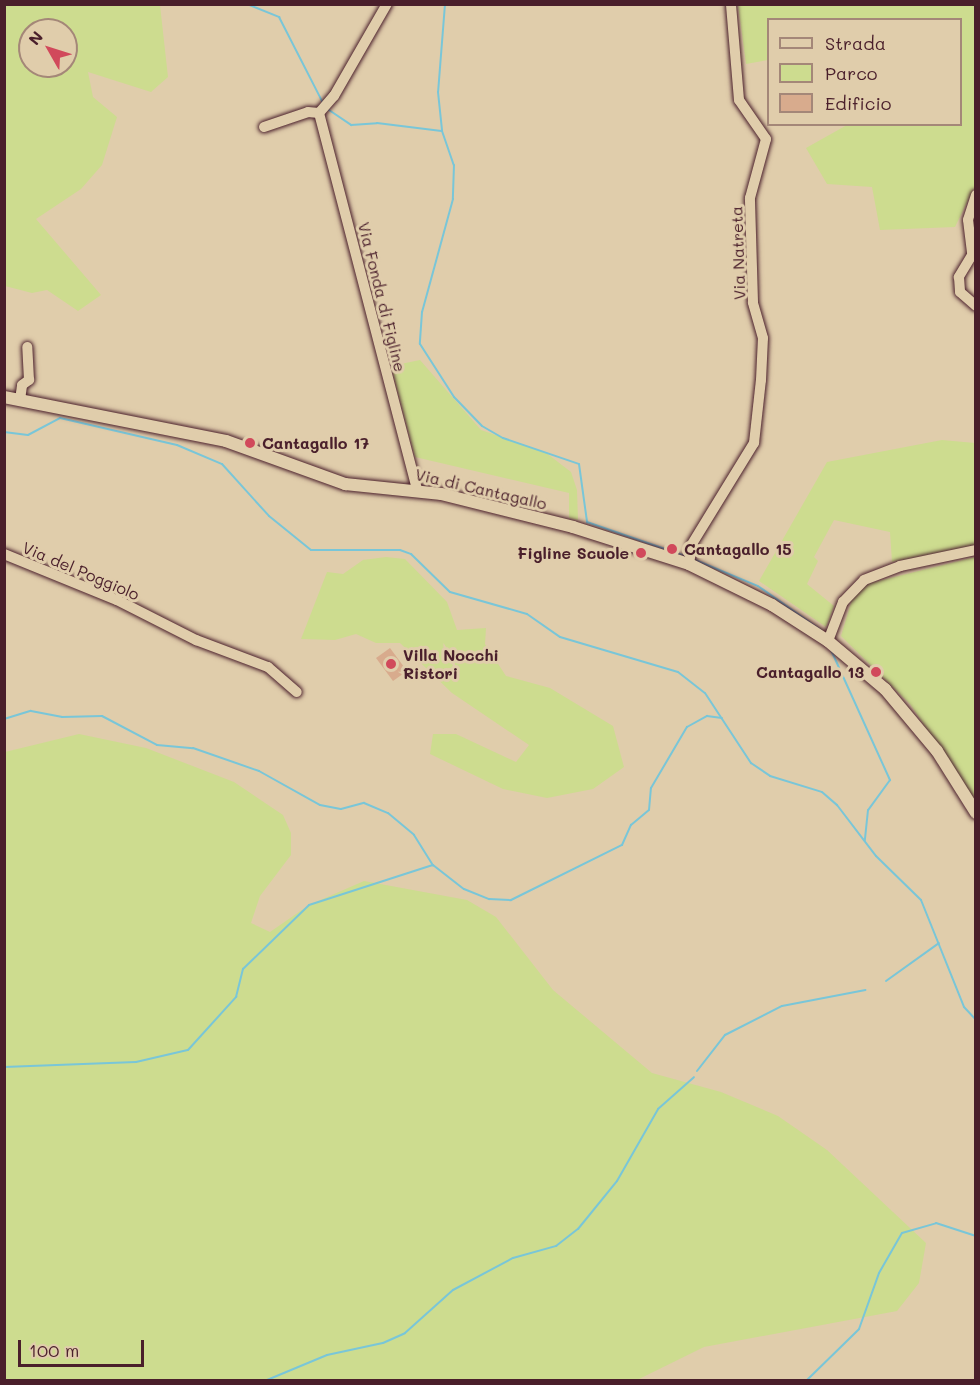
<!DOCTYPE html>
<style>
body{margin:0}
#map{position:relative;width:980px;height:1385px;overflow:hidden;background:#e0cdab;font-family:Mali,sans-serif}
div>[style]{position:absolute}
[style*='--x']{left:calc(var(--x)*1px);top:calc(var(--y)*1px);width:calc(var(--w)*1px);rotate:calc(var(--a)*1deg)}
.green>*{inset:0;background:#cddc8f}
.stream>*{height:2px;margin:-1px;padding:0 1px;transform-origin:1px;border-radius:1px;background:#79c6d8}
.building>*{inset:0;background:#d8ab8d}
.roads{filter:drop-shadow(0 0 2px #4a1f2b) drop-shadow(0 0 2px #4a1f2b)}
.minor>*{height:10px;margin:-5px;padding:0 5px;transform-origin:5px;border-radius:5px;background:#e0cdab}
.tertiary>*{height:12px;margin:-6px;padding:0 6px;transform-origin:6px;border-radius:6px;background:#e0cdab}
.dots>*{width:16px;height:16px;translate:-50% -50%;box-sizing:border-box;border:3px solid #e0cdab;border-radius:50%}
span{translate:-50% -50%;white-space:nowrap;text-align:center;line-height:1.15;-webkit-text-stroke:6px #e0cdab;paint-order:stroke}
.street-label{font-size:16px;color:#4a1f2b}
.poi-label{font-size:16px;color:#4a1f2b;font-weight:700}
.left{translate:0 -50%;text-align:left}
.right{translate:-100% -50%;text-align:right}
.frame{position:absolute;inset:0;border:6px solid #4a1f2b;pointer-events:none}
.legend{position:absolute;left:767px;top:18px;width:195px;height:108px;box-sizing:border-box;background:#e0cdab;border:2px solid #a48778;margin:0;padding:8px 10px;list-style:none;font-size:18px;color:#4a1f2b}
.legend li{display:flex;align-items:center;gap:12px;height:30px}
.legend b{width:30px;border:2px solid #a48778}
.north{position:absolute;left:18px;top:18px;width:60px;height:60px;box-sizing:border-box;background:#e0cdab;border:2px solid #a48778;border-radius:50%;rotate:309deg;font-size:16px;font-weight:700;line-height:24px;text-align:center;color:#4a1f2b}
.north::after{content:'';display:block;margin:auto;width:21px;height:27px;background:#d1495b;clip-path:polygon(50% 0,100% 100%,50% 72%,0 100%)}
.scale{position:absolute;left:18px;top:1340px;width:126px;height:27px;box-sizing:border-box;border:3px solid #4a1f2b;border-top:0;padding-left:8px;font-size:18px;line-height:21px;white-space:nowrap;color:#4a1f2b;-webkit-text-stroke:4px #e0cdab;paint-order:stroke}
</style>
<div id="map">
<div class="green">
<i style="clip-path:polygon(evenodd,5px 4px,160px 5px,168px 77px,151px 92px,88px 72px,93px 97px,117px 117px,102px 165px,81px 189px,36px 219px,101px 295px,78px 311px,47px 290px,32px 293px,5px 286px,5px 4px,30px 30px,66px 30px,66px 66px,30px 66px,30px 30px)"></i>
<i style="clip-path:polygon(738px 5px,975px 5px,975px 186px,955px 227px,880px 230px,872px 187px,827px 184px,806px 148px,847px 125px,960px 124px,960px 20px,768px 20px,768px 60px,746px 64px)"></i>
<i style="clip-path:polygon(420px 360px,481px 430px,545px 452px,571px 472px,577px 490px,578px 520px,569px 518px,569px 493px,415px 457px,391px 366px)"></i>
<i style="clip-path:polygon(942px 440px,975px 443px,975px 545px,892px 562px,890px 532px,834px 520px,814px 557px,818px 561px,807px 584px,834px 606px,826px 627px,759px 581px,827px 462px)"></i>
<i style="clip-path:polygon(386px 557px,405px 559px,447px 602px,457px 630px,486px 628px,485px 644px,506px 676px,550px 688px,613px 726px,624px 767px,593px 789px,547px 798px,503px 789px,430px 754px,433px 734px,456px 734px,516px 762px,529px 745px,452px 693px,400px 643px,376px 643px,356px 634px,335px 640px,301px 639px,327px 572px,343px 574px,363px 560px)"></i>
<i style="clip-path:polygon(975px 557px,975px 801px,910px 704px,841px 636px,853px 596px,870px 583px)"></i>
<i style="clip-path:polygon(79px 734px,146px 748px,234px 782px,283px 815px,291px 833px,291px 855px,260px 896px,251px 923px,270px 932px,309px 905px,364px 881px,467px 900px,496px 917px,553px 990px,652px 1073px,721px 1092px,778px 1116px,827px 1150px,926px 1243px,919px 1283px,897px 1311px,704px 1347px,637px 1380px,5px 1380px,5px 752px)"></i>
</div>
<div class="stream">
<i style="--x:247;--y:4;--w:35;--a:22"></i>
<i style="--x:279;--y:17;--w:97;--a:62.9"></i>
<i style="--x:445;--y:4;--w:88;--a:94.5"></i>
<i style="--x:438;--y:92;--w:39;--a:84"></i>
<i style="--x:442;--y:131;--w:36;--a:71"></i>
<i style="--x:454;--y:165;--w:34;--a:92"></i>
<i style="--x:453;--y:199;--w:117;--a:105.3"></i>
<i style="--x:422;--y:312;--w:32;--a:94"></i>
<i style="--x:420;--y:344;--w:63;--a:57.3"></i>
<i style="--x:454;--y:397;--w:40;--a:46"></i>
<i style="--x:482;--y:426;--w:24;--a:30"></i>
<i style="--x:503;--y:438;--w:80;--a:18.9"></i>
<i style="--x:579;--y:464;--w:59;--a:82.1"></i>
<i style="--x:587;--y:522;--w:107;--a:19.1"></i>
<i style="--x:329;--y:110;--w:27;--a:34"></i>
<i style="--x:351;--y:125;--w:26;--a:-4"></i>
<i style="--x:377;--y:123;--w:65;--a:7"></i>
<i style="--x:4;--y:432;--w:24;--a:7"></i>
<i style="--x:28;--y:435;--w:36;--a:-28"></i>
<i style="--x:60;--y:418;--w:120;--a:13"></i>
<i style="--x:177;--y:445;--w:49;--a:22.9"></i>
<i style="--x:222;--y:464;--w:70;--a:47.9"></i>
<i style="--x:269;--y:516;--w:54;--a:39"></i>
<i style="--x:311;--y:550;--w:89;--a:0"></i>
<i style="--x:400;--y:550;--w:12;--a:20"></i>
<i style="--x:411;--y:554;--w:54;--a:44.3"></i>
<i style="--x:450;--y:592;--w:80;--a:15.9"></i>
<i style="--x:527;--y:614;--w:40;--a:34.9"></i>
<i style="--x:560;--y:637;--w:123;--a:16.5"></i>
<i style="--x:678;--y:672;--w:34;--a:38"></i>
<i style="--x:705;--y:693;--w:84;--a:56.7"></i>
<i style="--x:751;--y:763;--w:23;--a:34"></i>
<i style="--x:770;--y:776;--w:54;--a:17.1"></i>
<i style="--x:822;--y:792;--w:20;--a:41"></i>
<i style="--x:837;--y:805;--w:64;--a:52.6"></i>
<i style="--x:876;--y:856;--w:63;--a:44.4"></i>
<i style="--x:921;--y:900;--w:115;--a:68.1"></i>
<i style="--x:964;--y:1007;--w:18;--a:47"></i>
<i style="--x:693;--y:559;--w:70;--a:22.6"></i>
<i style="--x:758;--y:586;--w:78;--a:35.1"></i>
<i style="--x:831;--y:650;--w:143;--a:65.6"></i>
<i style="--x:890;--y:780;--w:37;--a:126"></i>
<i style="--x:868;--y:810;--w:31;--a:96"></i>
<i style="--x:4;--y:719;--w:28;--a:-17"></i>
<i style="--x:31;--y:711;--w:32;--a:11"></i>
<i style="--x:62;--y:717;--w:40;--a:-1.4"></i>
<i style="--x:102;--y:716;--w:62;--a:27.8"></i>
<i style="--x:157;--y:745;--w:36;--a:5"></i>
<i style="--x:193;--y:748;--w:70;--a:19.2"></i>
<i style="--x:259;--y:771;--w:70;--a:29.1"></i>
<i style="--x:320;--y:805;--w:21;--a:11"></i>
<i style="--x:341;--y:809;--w:24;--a:-15"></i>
<i style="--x:364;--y:803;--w:26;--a:23"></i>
<i style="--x:388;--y:813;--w:34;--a:40"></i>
<i style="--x:414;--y:835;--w:36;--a:58"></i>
<i style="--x:433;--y:865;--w:39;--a:38"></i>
<i style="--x:464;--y:889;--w:27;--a:22"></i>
<i style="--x:489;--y:899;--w:22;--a:3"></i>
<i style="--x:511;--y:900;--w:124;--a:-26.4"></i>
<i style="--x:622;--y:845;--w:22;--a:-66"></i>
<i style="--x:631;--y:825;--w:23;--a:-40"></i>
<i style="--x:649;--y:810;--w:22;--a:-85"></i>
<i style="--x:651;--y:788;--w:71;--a:-59.5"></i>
<i style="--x:687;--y:727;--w:23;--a:-29"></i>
<i style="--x:707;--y:716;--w:15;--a:8"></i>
<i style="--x:886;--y:981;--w:65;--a:-35.6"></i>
<i style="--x:4;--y:1067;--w:132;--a:-2.2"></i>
<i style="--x:136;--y:1062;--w:53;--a:-13"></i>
<i style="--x:188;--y:1050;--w:72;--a:-47.8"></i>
<i style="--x:236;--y:997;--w:29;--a:-76"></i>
<i style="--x:243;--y:969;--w:92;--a:-44.1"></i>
<i style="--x:309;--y:905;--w:130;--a:-17.9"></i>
<i style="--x:697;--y:1071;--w:46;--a:-52.1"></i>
<i style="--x:725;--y:1035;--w:64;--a:-27"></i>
<i style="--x:782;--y:1006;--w:85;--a:-10.9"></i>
<i style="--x:267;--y:1380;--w:65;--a:-22.6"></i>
<i style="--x:327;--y:1355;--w:57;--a:-12.1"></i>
<i style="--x:383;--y:1343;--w:24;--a:-24"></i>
<i style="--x:405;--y:1333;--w:64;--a:-41.9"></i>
<i style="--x:453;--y:1290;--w:68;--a:-28.1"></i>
<i style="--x:513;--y:1258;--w:45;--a:-15.6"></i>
<i style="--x:556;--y:1246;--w:28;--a:-38"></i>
<i style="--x:578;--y:1229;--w:62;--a:-50.9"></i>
<i style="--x:617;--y:1181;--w:83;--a:-60.3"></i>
<i style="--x:658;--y:1109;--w:48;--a:-41.6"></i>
<i style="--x:807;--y:1380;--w:73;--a:-44.4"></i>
<i style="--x:859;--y:1329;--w:59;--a:-70.3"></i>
<i style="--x:879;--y:1273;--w:46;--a:-60.1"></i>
<i style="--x:902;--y:1233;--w:35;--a:-16"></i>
<i style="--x:936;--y:1223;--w:42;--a:18"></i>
</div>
<div class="building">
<i style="clip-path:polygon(390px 648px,407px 671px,393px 681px,376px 658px)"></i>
</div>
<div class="roads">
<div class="minor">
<i style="--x:319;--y:113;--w:389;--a:75.4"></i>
<i style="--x:319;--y:113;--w:23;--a:-49"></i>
<i style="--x:334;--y:96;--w:106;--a:-60.1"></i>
<i style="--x:264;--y:127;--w:46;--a:-18.8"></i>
<i style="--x:308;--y:112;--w:11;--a:5"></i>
<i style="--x:976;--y:195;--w:26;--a:108"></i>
<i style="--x:968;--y:220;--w:35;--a:83"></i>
<i style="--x:972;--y:255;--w:26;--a:121"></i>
<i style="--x:959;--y:277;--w:15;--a:86"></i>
<i style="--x:960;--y:292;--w:21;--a:41"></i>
<i style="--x:20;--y:400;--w:15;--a:-82"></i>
<i style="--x:22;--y:385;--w:9;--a:-36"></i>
<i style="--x:29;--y:380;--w:33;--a:-93"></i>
<i style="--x:4;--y:554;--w:122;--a:22.2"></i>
<i style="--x:117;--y:600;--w:89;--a:26.9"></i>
<i style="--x:196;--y:640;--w:77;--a:20.6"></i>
<i style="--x:268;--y:667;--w:38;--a:41"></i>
<i style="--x:689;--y:564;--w:20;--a:-81"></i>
<i style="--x:692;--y:544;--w:119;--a:-58.5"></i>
<i style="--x:754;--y:443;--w:63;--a:-83.7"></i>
<i style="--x:761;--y:380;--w:42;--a:-87.3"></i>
<i style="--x:763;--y:338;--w:37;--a:-106"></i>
<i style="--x:753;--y:302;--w:104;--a:-91.7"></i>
<i style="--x:750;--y:198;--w:61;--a:-74.8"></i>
<i style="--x:766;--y:139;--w:47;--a:-124.7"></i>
<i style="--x:739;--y:100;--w:96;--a:-94.8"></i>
<i style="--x:828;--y:641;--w:42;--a:-69"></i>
<i style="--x:843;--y:602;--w:30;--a:-46"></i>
<i style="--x:864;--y:580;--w:39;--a:-21"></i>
<i style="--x:900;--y:566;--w:78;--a:-11.9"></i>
</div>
<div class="tertiary">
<i style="--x:4;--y:397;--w:226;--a:11.2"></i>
<i style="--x:226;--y:441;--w:127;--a:19.9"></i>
<i style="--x:345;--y:484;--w:97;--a:5.9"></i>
<i style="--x:441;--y:494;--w:136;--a:14"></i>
<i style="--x:573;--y:527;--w:122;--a:17.7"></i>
<i style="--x:689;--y:564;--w:93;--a:26.3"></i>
<i style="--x:772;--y:605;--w:67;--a:32.7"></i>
<i style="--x:828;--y:641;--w:75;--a:40.1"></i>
<i style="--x:885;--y:689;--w:81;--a:50"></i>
<i style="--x:937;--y:751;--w:73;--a:57.8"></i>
</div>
</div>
<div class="dots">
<i style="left:250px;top:443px;background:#d1495b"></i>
<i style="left:672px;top:549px;background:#d1495b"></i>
<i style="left:641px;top:553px;background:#d1495b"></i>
<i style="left:391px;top:664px;background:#d1495b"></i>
<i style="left:876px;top:672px;background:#d1495b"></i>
</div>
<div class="street-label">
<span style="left:738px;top:253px;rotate:-92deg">Via Natreta</span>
<span style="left:382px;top:297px;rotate:76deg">Via Fonda di Figline</span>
<span style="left:481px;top:489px;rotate:13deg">Via di Cantagallo</span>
<span style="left:81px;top:571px;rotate:23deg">Via del Poggiolo</span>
</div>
<div class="poi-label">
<span class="left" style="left:262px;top:443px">Cantagallo 17</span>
<span class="left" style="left:684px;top:549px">Cantagallo 15</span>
<span class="right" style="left:629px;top:553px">Figline Scuole</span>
<span class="left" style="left:403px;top:664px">Villa Nocchi<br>Ristori</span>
<span class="right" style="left:864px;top:672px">Cantagallo 13</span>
</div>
<div class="frame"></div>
<ul class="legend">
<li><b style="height:8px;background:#e0cdab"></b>Strada</li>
<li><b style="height:16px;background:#cddc8f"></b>Parco</li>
<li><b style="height:16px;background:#d8ab8d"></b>Edificio</li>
</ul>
<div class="north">N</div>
<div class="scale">100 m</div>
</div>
